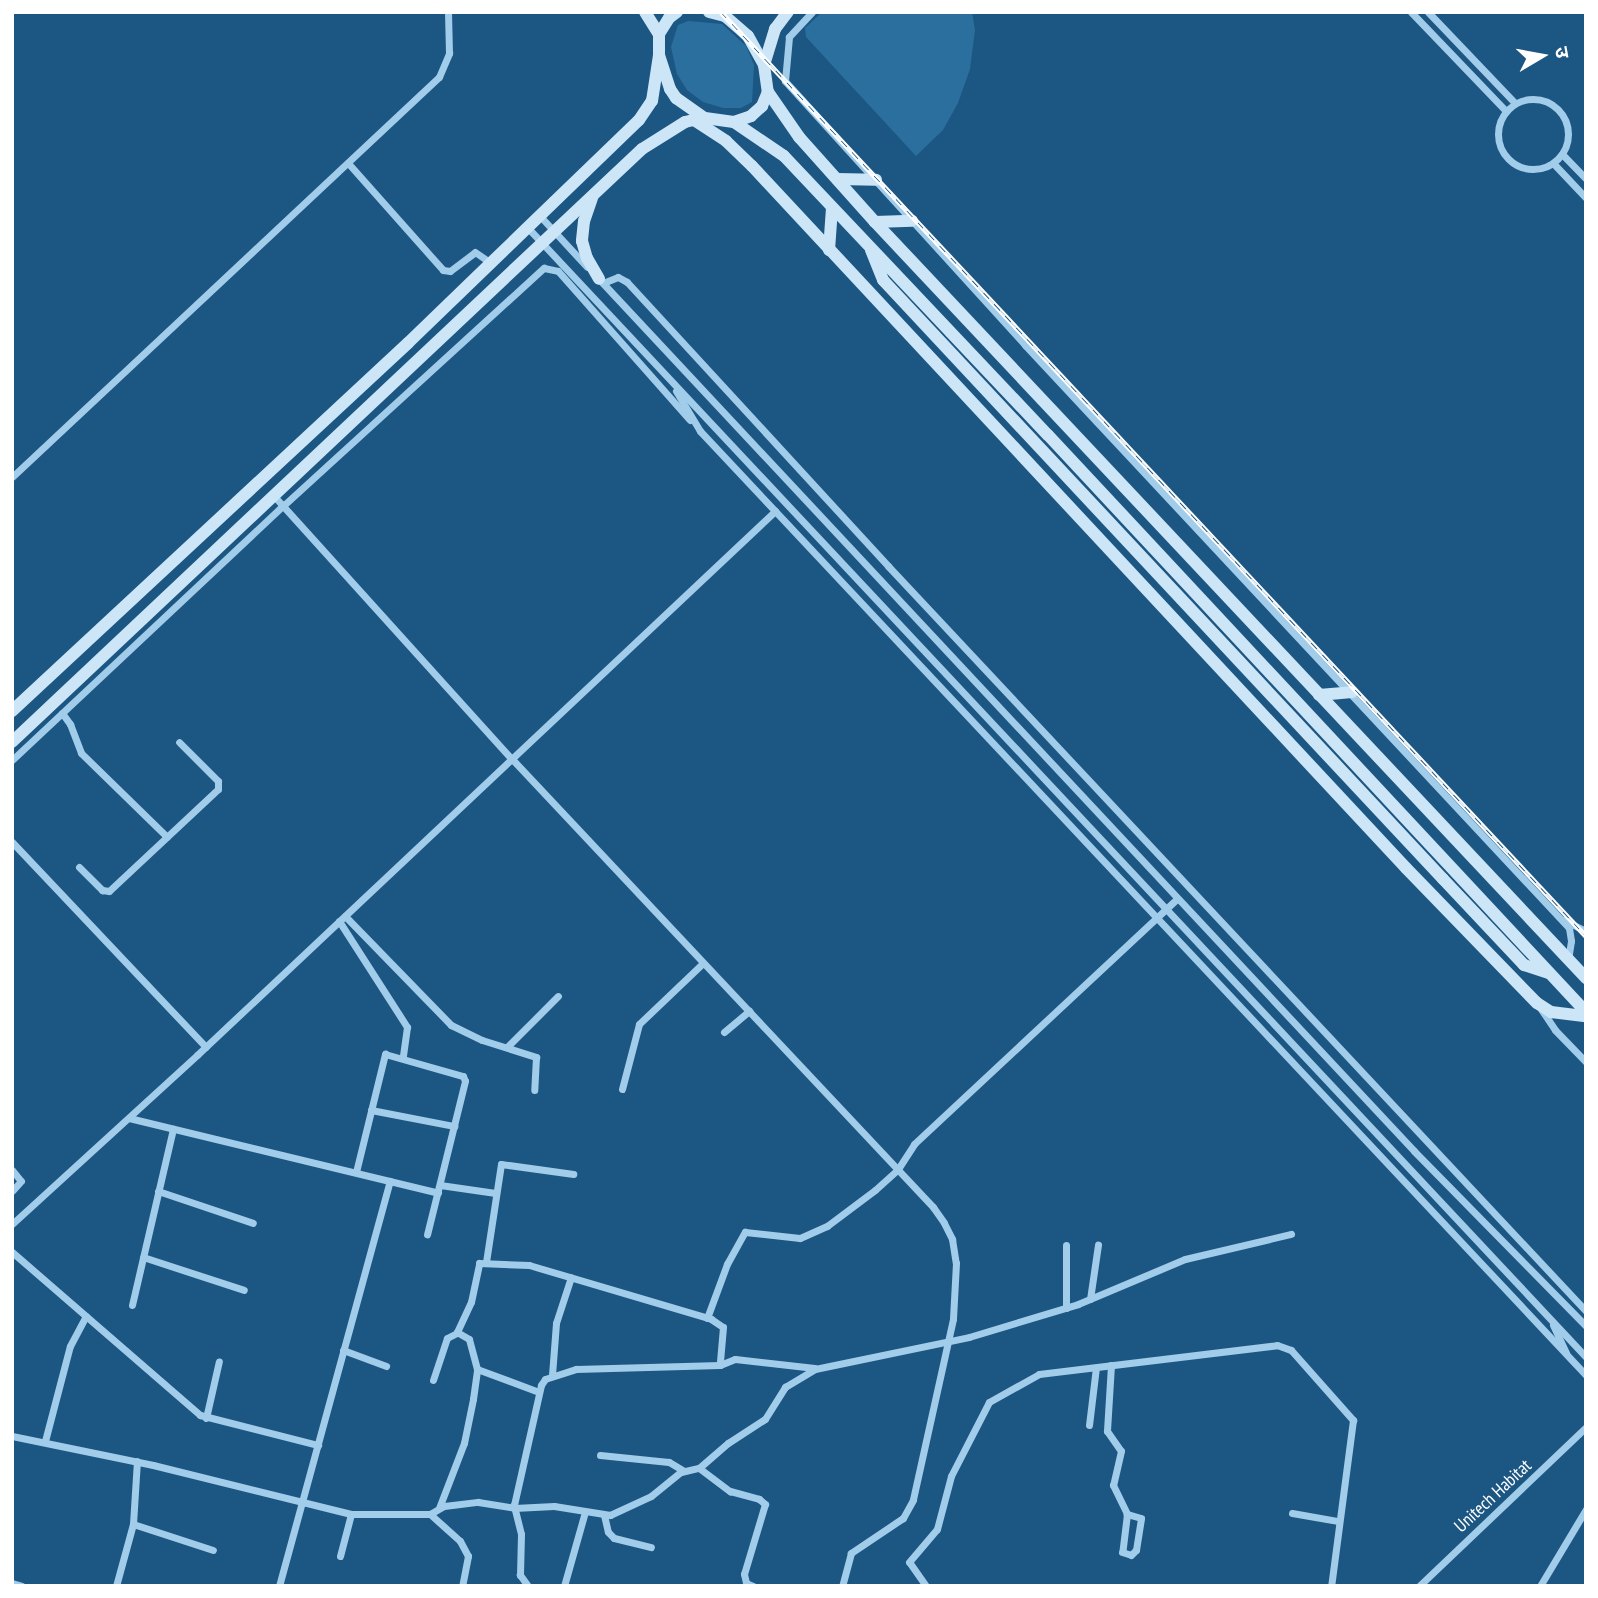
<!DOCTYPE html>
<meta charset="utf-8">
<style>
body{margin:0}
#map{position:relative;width:1598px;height:1598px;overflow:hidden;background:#1c5682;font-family:"PT Sans Narrow","Noto Sans Devanagari",sans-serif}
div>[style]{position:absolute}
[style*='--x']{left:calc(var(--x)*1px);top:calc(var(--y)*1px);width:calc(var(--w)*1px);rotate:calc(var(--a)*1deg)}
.green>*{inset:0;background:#2b6f9f}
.street>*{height:7px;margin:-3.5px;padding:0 3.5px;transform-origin:3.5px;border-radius:3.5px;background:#a1ccea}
.street>.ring{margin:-3.5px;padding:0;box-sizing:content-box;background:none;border:7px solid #a1ccea;border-radius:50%}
.secondary>*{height:12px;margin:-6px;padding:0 6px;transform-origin:6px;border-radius:6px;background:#cce5f7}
.rail>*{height:5px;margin-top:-2.5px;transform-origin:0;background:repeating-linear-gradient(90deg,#1c5682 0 8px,#fff 0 16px);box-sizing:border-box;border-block:2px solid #fff}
span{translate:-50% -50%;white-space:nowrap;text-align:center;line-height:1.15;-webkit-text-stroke:6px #1c5682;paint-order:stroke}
.street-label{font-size:18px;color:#fff}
.frame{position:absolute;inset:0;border:14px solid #fff;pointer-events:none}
.north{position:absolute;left:1507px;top:21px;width:70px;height:70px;-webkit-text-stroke:5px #1c5682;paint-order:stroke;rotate:80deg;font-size:19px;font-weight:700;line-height:28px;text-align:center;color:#fff}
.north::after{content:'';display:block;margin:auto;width:24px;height:32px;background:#fff;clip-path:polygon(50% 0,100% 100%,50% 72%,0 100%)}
</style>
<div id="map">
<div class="green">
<i style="clip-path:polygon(822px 12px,972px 12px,975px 30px,970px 69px,958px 103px,943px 130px,916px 156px,806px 37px,805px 28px)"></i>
<i style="clip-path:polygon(688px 21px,722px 24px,746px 46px,754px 65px,752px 102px,741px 108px,723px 108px,703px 102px,687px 90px,677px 74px,671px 47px,678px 25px)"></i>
</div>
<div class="street">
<i style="--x:812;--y:12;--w:34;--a:133"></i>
<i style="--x:789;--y:37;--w:44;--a:95.2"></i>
<i style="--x:785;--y:81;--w:357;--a:47.7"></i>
<i style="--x:1025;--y:345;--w:797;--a:46.98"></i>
<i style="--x:1569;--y:928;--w:13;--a:81"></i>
<i style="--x:1571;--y:941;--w:19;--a:99"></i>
<i style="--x:1411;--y:12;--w:137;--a:46.2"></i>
<i style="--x:1428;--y:12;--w:126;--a:46.3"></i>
<i class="ring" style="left:1498px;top:99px;width:63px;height:63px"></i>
<i style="--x:1562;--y:154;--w:35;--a:46"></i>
<i style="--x:348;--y:163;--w:143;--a:48.4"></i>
<i style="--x:443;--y:270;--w:7;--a:8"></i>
<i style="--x:450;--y:271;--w:31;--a:-37"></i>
<i style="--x:475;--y:252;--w:19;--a:35"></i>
<i style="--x:1553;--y:163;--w:48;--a:46.7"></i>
<i style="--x:540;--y:216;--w:69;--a:47.3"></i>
<i style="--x:528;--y:228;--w:1547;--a:46.86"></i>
<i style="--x:598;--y:278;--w:1195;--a:46.93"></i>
<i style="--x:1414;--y:1151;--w:245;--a:45.5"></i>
<i style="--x:603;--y:283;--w:16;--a:-22"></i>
<i style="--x:618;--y:277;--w:10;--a:29"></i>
<i style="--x:627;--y:282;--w:386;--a:47.4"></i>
<i style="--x:888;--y:566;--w:1021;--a:46.87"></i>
<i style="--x:676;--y:391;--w:47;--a:59"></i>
<i style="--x:700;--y:431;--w:1295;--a:46.82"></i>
<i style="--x:12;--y:477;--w:585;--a:-43.13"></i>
<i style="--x:439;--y:77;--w:26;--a:-67"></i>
<i style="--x:449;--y:53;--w:41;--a:-91.4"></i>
<i style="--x:274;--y:496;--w:355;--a:47.9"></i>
<i style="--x:512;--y:759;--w:615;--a:46.78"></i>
<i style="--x:933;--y:1207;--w:19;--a:55"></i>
<i style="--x:944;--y:1223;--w:18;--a:63"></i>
<i style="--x:952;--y:1239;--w:24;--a:81"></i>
<i style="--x:956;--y:1263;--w:56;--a:93.1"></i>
<i style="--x:953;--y:1319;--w:185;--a:102.5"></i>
<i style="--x:913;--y:1500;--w:21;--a:119"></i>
<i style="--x:903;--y:1518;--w:63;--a:146.1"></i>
<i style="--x:851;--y:1553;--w:34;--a:105"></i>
<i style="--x:62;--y:713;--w:14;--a:54"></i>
<i style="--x:70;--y:724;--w:31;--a:69"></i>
<i style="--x:81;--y:753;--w:120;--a:44.3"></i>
<i style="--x:12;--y:760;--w:373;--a:-43.2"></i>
<i style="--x:284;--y:505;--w:352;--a:-42.4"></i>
<i style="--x:544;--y:268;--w:14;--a:12"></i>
<i style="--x:558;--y:271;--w:199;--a:48.5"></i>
<i style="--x:12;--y:842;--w:282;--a:46.6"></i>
<i style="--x:79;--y:867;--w:33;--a:45"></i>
<i style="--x:102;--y:890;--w:7;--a:8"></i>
<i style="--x:109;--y:891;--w:149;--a:-43.1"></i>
<i style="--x:218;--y:789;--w:8;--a:-90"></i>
<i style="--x:218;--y:781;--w:55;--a:-135"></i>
<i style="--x:345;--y:916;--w:152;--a:45.8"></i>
<i style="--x:451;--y:1025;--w:34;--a:26"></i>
<i style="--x:482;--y:1040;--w:57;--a:17.5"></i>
<i style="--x:536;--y:1057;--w:33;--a:93"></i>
<i style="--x:1564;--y:920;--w:25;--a:27"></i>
<i style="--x:339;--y:921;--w:126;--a:57.3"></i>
<i style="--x:407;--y:1027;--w:30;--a:98"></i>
<i style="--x:1541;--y:1009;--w:25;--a:56"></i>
<i style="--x:1555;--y:1030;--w:45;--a:45.9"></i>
<i style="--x:724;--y:1032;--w:33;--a:-40"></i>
<i style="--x:507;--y:1047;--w:72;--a:-45"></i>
<i style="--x:622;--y:1089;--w:67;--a:-75.3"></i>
<i style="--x:639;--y:1024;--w:88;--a:-43.6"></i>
<i style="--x:371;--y:1110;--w:85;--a:10.9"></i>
<i style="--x:129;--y:1118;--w:318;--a:13.6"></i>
<i style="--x:12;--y:1170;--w:14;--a:51"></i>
<i style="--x:21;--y:1181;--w:13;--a:132"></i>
<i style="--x:356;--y:1172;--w:122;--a:-76.2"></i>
<i style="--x:385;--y:1054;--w:81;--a:15.8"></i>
<i style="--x:463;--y:1076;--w:5;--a:68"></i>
<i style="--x:465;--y:1081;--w:158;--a:103.9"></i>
<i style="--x:440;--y:1185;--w:56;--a:8.3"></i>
<i style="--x:158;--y:1191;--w:100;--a:18.6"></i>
<i style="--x:12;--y:1224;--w:251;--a:-42.4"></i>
<i style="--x:197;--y:1055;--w:794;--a:-43.26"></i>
<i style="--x:12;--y:1252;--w:249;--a:40.9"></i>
<i style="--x:200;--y:1415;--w:122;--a:14.3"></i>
<i style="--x:143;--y:1257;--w:106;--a:18.1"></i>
<i style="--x:486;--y:1262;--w:99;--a:-81.3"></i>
<i style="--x:501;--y:1164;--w:73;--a:7.9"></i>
<i style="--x:1090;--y:1299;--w:55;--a:-81.6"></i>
<i style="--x:132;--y:1305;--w:181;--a:-76.9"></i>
<i style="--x:1066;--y:1308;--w:63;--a:-90"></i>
<i style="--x:707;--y:1318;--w:58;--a:-69.7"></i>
<i style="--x:727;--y:1264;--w:37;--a:-61"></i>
<i style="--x:745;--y:1232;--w:55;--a:6.2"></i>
<i style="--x:800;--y:1238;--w:30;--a:-24"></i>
<i style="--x:827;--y:1226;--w:60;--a:-36.9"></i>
<i style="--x:875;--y:1190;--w:31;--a:-42"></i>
<i style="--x:898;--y:1169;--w:30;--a:-57"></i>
<i style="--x:914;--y:1144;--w:359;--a:-43"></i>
<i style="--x:1553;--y:1325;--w:31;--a:65"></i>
<i style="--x:343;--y:1350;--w:46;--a:20.4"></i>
<i style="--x:1111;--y:1365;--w:66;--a:93.5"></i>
<i style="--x:1107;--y:1431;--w:24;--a:55"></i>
<i style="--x:1121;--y:1451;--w:35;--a:103"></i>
<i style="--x:1113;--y:1485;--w:32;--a:64"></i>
<i style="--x:1127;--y:1514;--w:38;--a:97"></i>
<i style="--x:1122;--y:1552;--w:9;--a:18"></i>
<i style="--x:1131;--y:1555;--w:7;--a:-45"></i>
<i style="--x:1136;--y:1550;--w:32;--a:-81"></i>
<i style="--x:1141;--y:1518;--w:15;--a:-164"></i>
<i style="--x:477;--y:1369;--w:66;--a:20.4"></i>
<i style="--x:552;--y:1375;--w:52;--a:-85.6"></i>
<i style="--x:556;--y:1323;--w:48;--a:-71.9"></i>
<i style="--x:433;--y:1380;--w:44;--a:-71.6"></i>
<i style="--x:447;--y:1338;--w:11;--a:-27"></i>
<i style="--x:206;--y:1418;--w:58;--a:-77.2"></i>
<i style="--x:1089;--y:1425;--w:58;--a:-83.1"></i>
<i style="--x:12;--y:1436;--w:144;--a:11.6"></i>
<i style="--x:153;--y:1465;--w:204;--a:13.9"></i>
<i style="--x:351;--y:1514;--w:79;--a:0"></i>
<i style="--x:430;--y:1514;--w:16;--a:-30"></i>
<i style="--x:444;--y:1506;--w:34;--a:-7"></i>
<i style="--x:478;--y:1502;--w:36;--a:9"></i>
<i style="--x:514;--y:1508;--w:40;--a:-2.9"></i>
<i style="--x:554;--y:1506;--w:57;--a:9.1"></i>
<i style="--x:610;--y:1515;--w:45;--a:-24.9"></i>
<i style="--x:651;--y:1496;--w:38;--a:-39"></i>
<i style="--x:681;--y:1472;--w:18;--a:-13"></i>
<i style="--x:699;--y:1468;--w:38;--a:-41"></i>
<i style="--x:728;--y:1443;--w:44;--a:-33"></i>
<i style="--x:765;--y:1419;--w:38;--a:-58"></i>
<i style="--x:785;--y:1387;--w:35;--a:-31"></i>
<i style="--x:815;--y:1369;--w:157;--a:-11.7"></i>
<i style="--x:969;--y:1337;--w:114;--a:-16.8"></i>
<i style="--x:1078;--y:1304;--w:116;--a:-22.8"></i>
<i style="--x:1185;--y:1259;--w:109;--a:-13.3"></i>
<i style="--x:45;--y:1441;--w:98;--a:-75.3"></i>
<i style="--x:70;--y:1346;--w:34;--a:-62"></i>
<i style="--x:600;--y:1455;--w:69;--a:5.8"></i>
<i style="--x:669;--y:1462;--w:17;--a:31"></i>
<i style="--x:699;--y:1468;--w:39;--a:37"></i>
<i style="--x:730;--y:1491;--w:30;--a:15"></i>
<i style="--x:759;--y:1499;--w:8;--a:40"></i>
<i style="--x:765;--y:1504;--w:73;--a:106.7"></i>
<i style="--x:744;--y:1574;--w:9;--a:77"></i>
<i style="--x:746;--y:1583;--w:8;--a:23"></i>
<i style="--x:439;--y:1508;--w:70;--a:-69"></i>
<i style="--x:464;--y:1443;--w:45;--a:-78.4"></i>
<i style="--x:473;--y:1399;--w:30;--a:-82"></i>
<i style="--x:477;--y:1369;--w:31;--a:-105"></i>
<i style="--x:469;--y:1339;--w:14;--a:-150"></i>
<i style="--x:457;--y:1332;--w:33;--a:-65"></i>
<i style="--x:471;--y:1302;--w:40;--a:-78"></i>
<i style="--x:479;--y:1263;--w:50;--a:2.3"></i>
<i style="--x:529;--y:1265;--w:190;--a:16.5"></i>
<i style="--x:711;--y:1319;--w:14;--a:34"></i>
<i style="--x:723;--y:1327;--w:38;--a:95"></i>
<i style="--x:1292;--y:1513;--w:47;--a:9.9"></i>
<i style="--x:430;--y:1514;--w:40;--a:42"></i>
<i style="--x:460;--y:1541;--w:17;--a:62"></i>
<i style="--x:468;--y:1556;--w:31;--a:101"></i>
<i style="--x:604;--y:1515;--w:17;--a:77"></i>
<i style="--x:608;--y:1532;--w:8;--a:45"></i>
<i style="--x:614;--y:1538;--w:38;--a:14"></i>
<i style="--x:133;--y:1524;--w:84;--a:18"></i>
<i style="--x:340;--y:1556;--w:43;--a:-75.3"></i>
<i style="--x:12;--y:1583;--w:10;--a:17"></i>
<i style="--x:116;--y:1586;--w:64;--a:-74.7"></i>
<i style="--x:133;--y:1524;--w:63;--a:-86.4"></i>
<i style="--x:279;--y:1586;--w:420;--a:-74.7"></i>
<i style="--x:528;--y:1586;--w:14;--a:-126"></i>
<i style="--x:520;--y:1575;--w:41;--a:-88.6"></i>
<i style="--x:521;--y:1534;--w:30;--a:-104"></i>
<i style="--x:514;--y:1505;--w:123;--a:-77.3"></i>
<i style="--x:541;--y:1385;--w:7;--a:-56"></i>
<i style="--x:545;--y:1379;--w:33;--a:-18"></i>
<i style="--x:576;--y:1369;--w:144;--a:-1.6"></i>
<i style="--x:720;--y:1365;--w:16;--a:-22"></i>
<i style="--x:735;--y:1359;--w:80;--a:6.5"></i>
<i style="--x:564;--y:1586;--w:77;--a:-74.2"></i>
<i style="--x:926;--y:1586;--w:29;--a:-125"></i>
<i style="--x:909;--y:1562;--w:43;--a:-49.7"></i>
<i style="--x:937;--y:1529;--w:55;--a:-75.2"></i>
<i style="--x:951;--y:1476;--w:83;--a:-62.8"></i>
<i style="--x:989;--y:1402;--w:57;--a:-29.2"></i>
<i style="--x:1039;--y:1374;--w:240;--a:-6.9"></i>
<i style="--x:1277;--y:1345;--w:15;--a:20"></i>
<i style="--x:1291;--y:1350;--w:94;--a:48.5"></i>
<i style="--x:1353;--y:1420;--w:167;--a:97.5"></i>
<i style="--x:1419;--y:1586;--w:231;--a:-43.6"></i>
<i style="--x:1540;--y:1586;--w:90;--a:-59.1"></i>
</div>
<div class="secondary">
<i style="--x:645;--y:12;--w:26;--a:58"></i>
<i style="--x:677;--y:12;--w:10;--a:143"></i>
<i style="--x:669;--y:18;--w:19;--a:122"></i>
<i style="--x:659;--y:34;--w:21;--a:90"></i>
<i style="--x:659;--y:55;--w:36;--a:72"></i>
<i style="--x:670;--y:89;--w:11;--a:56"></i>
<i style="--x:676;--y:98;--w:35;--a:35"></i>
<i style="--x:705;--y:118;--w:29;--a:8"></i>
<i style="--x:734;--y:122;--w:18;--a:-19"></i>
<i style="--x:751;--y:116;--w:15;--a:-42"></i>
<i style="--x:762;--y:106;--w:15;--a:-67"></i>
<i style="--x:709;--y:12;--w:16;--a:14"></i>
<i style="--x:725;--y:16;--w:30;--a:41"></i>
<i style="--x:748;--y:36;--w:33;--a:61"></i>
<i style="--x:764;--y:65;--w:27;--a:82"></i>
<i style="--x:768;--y:92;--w:55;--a:55.4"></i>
<i style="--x:799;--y:137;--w:114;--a:48.2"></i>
<i style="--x:875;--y:222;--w:1038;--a:46.76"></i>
<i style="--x:764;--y:65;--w:38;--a:-73"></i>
<i style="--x:775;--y:29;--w:21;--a:-53"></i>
<i style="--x:694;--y:120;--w:38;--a:33"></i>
<i style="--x:726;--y:141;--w:36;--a:44"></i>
<i style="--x:752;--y:166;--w:959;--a:47.03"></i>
<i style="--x:1406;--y:868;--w:188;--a:45.9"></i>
<i style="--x:1537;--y:1003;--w:17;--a:33"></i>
<i style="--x:1551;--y:1012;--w:35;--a:7"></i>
<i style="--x:734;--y:122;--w:60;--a:34.2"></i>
<i style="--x:784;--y:156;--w:384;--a:46.6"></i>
<i style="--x:1048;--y:435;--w:789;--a:47"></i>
<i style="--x:837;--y:179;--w:39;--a:1"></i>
<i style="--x:592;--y:198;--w:24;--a:109"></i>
<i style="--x:584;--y:221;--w:20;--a:96"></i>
<i style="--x:582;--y:241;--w:18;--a:74"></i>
<i style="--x:587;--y:258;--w:24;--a:60"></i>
<i style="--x:875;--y:222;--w:37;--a:-2"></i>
<i style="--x:829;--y:250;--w:42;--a:-85.9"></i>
<i style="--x:871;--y:250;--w:32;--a:68"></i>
<i style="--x:883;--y:280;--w:820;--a:46.93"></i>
<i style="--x:1443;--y:879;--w:118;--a:46.7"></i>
<i style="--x:1524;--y:965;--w:26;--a:18"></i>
<i style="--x:1319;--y:695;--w:33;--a:-5"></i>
<i style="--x:12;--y:711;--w:541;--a:-42.9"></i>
<i style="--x:408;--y:343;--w:321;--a:-44"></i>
<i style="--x:639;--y:120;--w:23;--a:-56"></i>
<i style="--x:652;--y:101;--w:47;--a:-81.3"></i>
<i style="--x:12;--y:742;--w:865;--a:-43.27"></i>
<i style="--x:642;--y:149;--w:51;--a:-32.1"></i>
<i style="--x:685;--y:122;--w:17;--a:-13"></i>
</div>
<div class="rail">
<i style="--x:721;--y:12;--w:1266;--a:46.89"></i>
</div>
<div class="street-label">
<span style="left:1493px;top:1496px;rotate:-43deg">Unitech Habitat</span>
</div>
<div class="frame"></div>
<div class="north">उ</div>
</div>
